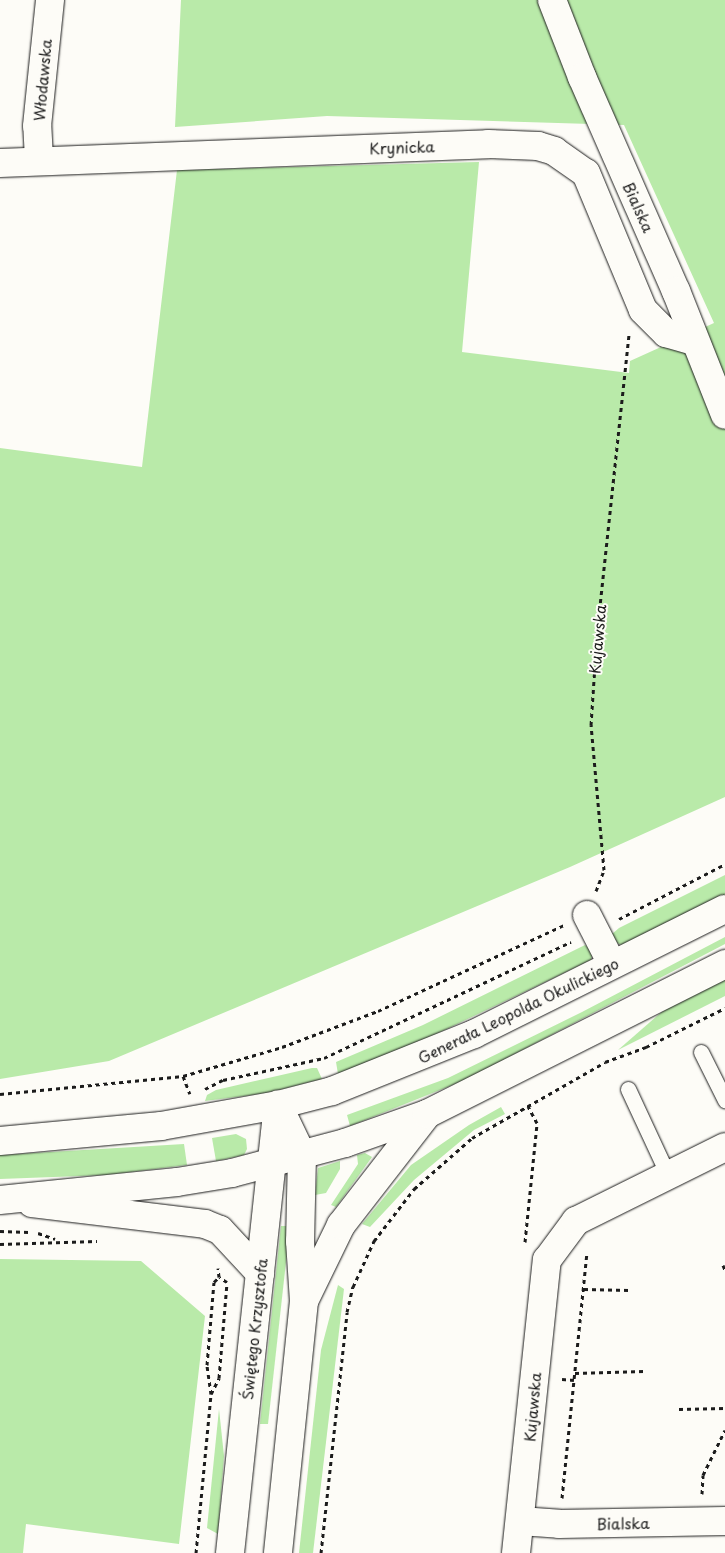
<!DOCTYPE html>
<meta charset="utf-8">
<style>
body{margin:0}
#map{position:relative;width:725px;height:1553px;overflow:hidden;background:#fdfcf7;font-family:"Playpen Sans",sans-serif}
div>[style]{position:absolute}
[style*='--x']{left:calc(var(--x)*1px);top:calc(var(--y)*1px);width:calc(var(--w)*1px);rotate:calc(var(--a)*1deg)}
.green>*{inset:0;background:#b9eaa9}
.path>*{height:3px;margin-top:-1.5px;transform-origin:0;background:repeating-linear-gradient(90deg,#1c1c1c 0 4px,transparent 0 8px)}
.roads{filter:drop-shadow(0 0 1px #1c1c1c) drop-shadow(0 0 1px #1c1c1c)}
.lane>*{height:15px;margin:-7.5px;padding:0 7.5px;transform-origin:7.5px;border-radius:7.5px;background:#fdfcf7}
.street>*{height:28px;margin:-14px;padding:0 14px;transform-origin:14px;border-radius:14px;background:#fdfcf7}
.secondary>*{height:28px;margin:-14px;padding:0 14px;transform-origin:14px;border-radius:14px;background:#fdfcf7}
.primary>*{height:28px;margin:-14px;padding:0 14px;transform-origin:14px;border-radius:14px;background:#fdfcf7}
span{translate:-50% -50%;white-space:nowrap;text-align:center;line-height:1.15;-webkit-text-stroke:4px #fdfcf7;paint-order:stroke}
.street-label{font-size:15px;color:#1c1c1c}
</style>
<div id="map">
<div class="green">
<i style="clip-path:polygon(181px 0,725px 0,725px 797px,570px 867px,109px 1061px,0 1079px,0 448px,142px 467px,177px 170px,479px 162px,462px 352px,629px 373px,630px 361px,714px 323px,624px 125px,327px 116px,175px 127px)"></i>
<i style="clip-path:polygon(725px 875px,725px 896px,624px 946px,617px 943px,612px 934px,619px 928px)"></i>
<i style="clip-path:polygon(725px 937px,725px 944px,465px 1080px,350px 1126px,347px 1115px,448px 1078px,582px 1012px)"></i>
<i style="clip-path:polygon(585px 945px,593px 952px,591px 960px,430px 1037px,338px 1074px,336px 1062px,423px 1025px)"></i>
<i style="clip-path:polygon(725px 977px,725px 996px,618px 1050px,665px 1009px)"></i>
<i style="clip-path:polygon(312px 1068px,317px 1068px,322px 1079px,267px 1093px,205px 1101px,207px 1095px,216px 1090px)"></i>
<i style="clip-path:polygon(501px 1107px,505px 1114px,474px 1130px,414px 1180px,370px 1227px,362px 1224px,411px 1165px,469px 1125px)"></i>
<i style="clip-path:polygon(236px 1134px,246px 1139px,247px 1149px,244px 1155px,216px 1161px,212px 1138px)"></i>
<i style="clip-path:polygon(184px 1144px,187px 1165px,107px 1175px,0 1179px,0 1155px)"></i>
<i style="clip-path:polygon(365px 1153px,372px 1157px,336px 1207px,331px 1205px,358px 1164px,357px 1155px)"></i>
<i style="clip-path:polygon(340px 1161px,340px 1169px,326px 1193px,315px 1195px,318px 1168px)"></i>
<i style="clip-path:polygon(281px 1226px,290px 1226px,268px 1424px,260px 1424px)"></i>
<i style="clip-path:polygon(0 1259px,141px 1261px,205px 1316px,179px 1544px,26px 1524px,23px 1553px,0 1553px)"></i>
<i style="clip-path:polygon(338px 1285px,344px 1289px,313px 1553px,299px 1553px,321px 1350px)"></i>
<i style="clip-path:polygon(219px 1409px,224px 1456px,218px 1534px,207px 1528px)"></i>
</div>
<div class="path">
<i style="--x:596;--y:891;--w:22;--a:-69"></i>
<i style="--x:604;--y:870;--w:146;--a:-95.1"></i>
<i style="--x:591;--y:725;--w:91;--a:-86.2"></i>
<i style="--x:597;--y:634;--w:303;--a:-83.9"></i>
<i style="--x:619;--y:919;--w:119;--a:-27.4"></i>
<i style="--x:183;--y:1076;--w:19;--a:69"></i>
<i style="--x:205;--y:1089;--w:20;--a:-27"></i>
<i style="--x:223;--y:1080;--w:103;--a:-12.3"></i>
<i style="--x:324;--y:1058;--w:273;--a:-25.2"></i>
<i style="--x:0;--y:1094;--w:184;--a:-5.6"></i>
<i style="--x:183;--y:1076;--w:103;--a:-16.3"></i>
<i style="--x:282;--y:1047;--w:103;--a:-20.6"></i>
<i style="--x:378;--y:1011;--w:205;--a:-24.8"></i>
<i style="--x:0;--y:1231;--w:29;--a:2"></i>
<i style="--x:38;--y:1233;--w:18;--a:19"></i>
<i style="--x:525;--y:1242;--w:120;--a:-84.2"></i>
<i style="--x:537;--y:1123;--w:19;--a:-118"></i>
<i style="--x:0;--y:1244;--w:97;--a:-1.8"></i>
<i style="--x:723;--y:1265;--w:5;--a:68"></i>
<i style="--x:584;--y:1289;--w:45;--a:1.3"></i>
<i style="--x:575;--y:1373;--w:69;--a:-1.7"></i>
<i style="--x:562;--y:1379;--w:12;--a:5"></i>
<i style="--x:211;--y:1394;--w:18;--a:-63"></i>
<i style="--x:219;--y:1378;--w:96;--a:-85.2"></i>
<i style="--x:227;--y:1282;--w:9;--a:-148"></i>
<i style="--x:219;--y:1277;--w:9;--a:-96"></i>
<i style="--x:679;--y:1409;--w:46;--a:-1.2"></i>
<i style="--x:702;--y:1494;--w:19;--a:-87"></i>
<i style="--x:703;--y:1475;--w:50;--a:-63.9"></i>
<i style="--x:562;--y:1498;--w:246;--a:-84.2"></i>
<i style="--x:196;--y:1553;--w:160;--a:-84.6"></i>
<i style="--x:211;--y:1394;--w:29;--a:-98"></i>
<i style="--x:207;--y:1365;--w:83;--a:-85.2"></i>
<i style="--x:214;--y:1282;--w:7;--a:-45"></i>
<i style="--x:321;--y:1553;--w:242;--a:-83.8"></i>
<i style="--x:347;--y:1312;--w:26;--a:-77"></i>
<i style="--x:353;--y:1287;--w:51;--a:-65.5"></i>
<i style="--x:374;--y:1241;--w:66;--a:-52.4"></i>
<i style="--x:414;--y:1189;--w:77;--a:-41.3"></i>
<i style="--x:472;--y:1138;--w:153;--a:-29.7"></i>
<i style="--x:605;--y:1062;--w:44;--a:-20.1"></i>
<i style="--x:646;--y:1047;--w:88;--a:-26.3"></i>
</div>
<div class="roads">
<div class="lane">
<i style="--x:701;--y:1052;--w:54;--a:63.4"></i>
<i style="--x:628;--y:1089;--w:95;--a:65.1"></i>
</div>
<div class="street">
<i style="--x:552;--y:0;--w:83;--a:68.7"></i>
<i style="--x:582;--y:77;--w:234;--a:66.3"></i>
<i style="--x:676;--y:291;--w:133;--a:68.4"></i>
<i style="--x:39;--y:159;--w:33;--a:-93"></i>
<i style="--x:37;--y:126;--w:127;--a:-84.1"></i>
<i style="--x:0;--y:163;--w:488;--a:-2.2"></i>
<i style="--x:488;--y:144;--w:50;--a:2.3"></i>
<i style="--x:538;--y:146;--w:17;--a:17"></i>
<i style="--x:554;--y:151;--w:39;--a:35"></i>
<i style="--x:586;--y:173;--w:148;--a:67.4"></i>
<i style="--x:643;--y:310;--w:33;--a:45"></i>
<i style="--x:666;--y:333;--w:29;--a:16"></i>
<i style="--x:587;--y:915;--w:55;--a:63"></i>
<i style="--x:520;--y:1521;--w:39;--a:4"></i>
<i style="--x:559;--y:1524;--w:166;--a:-1"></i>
<i style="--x:516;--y:1553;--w:295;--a:-84"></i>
<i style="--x:547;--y:1260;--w:49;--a:-53.4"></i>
<i style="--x:576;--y:1221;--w:166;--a:-26.4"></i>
</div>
<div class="secondary">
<i style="--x:278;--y:1105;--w:55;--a:64.4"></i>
<i style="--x:302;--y:1155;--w:86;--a:91.3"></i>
<i style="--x:300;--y:1241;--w:60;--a:86.2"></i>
<i style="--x:304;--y:1301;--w:253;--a:95.9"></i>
<i style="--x:32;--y:1203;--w:174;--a:6.9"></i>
<i style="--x:205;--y:1224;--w:16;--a:22"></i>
<i style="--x:220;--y:1230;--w:59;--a:47.1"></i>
<i style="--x:304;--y:1301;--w:85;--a:-64"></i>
<i style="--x:341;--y:1225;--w:140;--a:-52.2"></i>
<i style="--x:230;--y:1553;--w:451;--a:-83.9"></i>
</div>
<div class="primary">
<i style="--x:0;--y:1141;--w:162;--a:-5.3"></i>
<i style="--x:161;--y:1126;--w:119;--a:-10.2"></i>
<i style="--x:278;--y:1105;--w:56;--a:-14.5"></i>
<i style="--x:332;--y:1091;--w:153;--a:-21.9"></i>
<i style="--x:474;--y:1034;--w:280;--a:-26.5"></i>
<i style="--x:0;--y:1200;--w:178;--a:-5.8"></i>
<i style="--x:177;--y:1182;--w:56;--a:-9.3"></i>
<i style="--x:232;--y:1173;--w:117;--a:-14.9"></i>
<i style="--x:345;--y:1143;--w:87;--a:-19.5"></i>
<i style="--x:427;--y:1114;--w:334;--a:-26.7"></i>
</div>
</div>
<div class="street-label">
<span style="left:42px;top:80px;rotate:-85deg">Włodawska</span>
<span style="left:402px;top:147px;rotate:-2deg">Krynicka</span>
<span style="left:639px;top:207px;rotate:66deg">Bialska</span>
<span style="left:597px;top:639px;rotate:-85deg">Kujawska</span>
<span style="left:518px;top:1010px;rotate:-26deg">Generała Leopolda Okulickiego</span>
<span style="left:254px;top:1329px;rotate:-84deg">Świętego Krzysztofa</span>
<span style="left:532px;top:1407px;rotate:-85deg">Kujawska</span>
<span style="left:623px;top:1523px;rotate:-1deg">Bialska</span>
</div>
</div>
